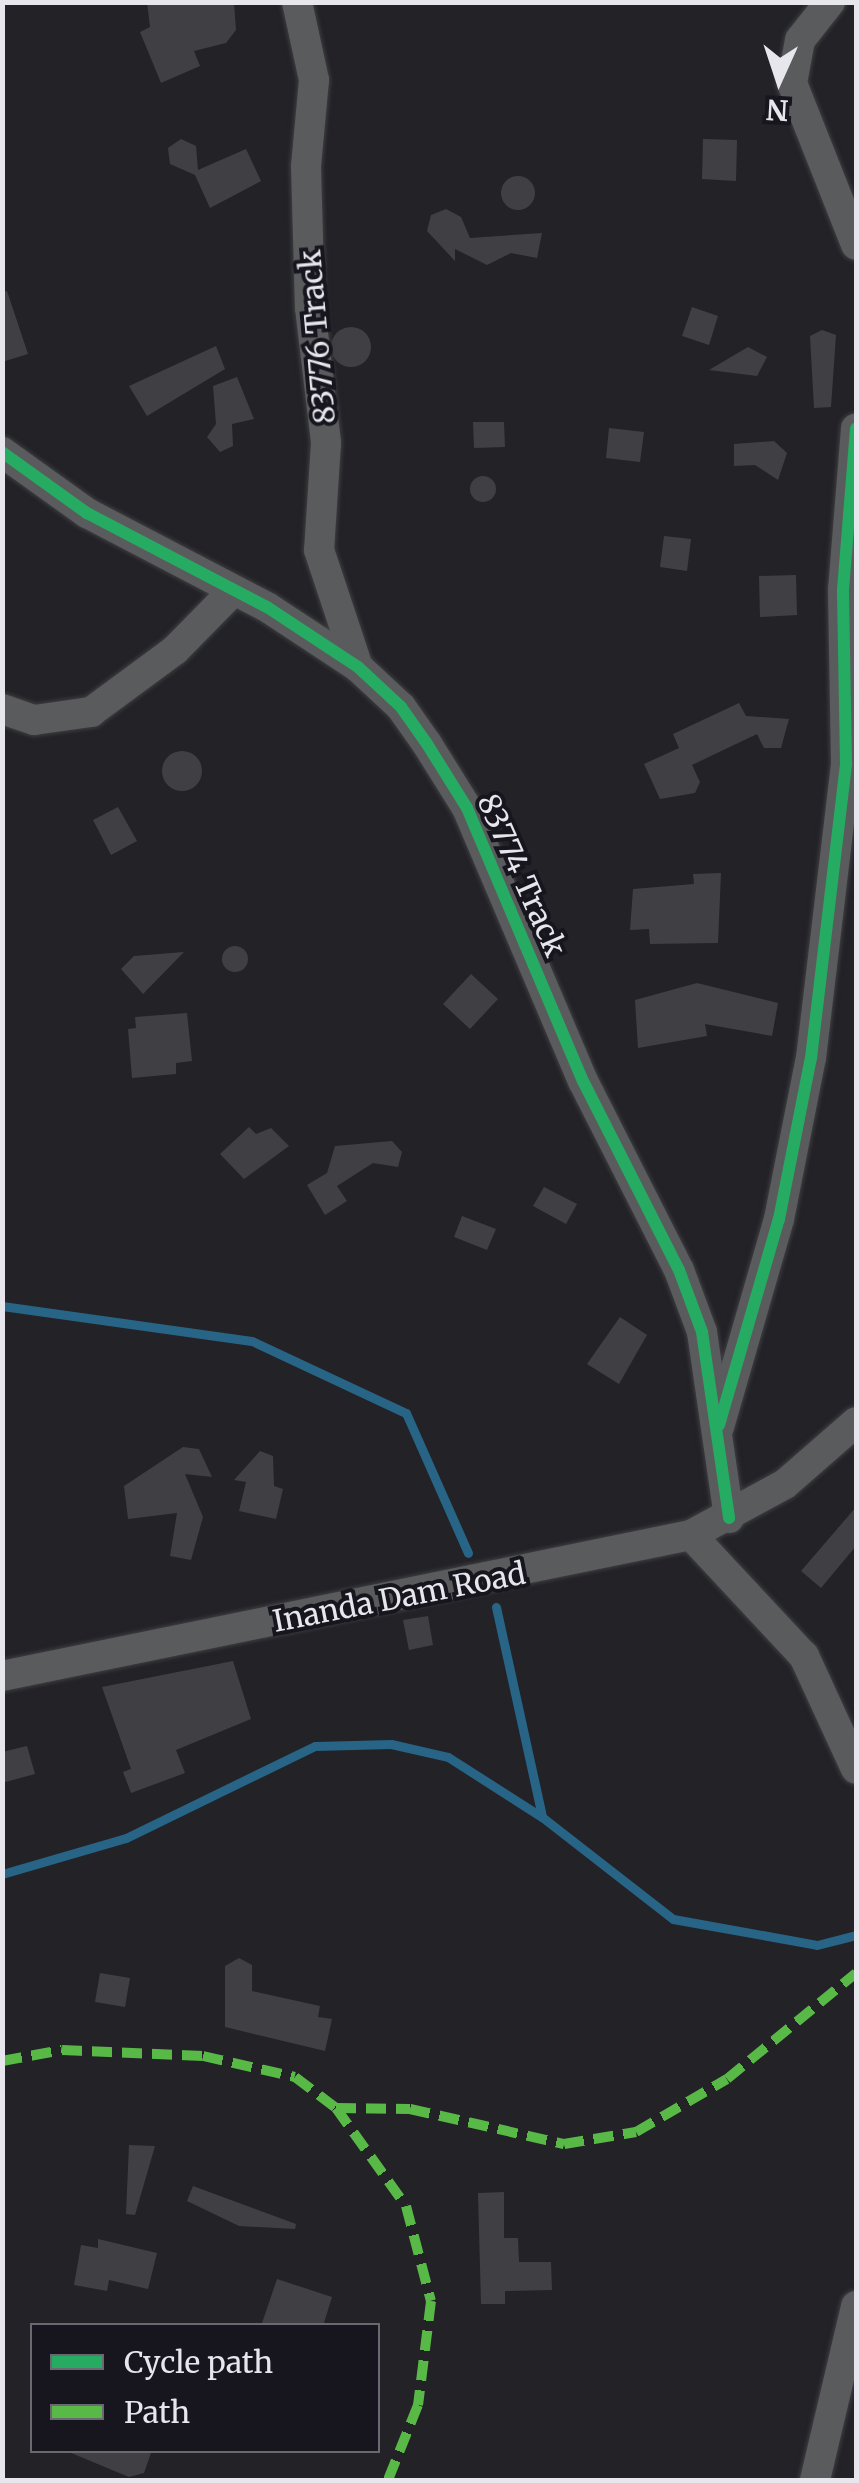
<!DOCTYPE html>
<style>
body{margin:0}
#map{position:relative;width:859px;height:2483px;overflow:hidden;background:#222227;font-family:Merriweather,serif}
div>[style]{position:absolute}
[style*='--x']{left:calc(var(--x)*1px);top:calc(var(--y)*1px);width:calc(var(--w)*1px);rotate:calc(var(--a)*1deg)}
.stream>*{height:9px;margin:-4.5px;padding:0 4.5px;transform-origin:4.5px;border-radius:4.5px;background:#276486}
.building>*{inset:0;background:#404044}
.round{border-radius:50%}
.roads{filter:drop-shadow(0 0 2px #3e3e42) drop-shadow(0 0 2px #3e3e42)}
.minor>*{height:30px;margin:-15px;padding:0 15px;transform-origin:15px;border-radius:15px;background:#5a5b5d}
.quiet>*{height:10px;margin-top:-5px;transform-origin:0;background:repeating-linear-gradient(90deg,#58b947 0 20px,transparent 0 30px)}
.cycleway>*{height:12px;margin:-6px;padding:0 6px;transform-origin:6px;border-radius:6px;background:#26ab63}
span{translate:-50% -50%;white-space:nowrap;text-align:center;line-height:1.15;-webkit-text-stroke:8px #17161f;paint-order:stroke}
.street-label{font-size:30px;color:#e6e6ec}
.frame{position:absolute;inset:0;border:5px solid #e6e6ec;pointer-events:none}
.legend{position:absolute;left:30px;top:2323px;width:350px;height:130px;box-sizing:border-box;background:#17161f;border:2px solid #6a6971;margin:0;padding:12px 18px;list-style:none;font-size:30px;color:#e6e6ec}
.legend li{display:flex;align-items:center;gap:20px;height:50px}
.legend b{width:50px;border:2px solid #6a6971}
.north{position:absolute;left:729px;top:30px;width:100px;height:100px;-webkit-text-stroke:8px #17161f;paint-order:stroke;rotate:183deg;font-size:28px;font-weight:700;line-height:40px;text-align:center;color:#e6e6ec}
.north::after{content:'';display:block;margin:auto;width:35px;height:45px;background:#e6e6ec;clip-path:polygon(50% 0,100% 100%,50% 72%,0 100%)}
</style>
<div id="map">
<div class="stream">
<i style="--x:2;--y:1306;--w:252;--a:8"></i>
<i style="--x:252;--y:1341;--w:170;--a:25.1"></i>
<i style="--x:406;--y:1413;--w:153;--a:66.1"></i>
<i style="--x:496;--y:1607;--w:215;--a:77.6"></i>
<i style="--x:542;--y:1817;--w:166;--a:37.9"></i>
<i style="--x:673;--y:1919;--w:146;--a:10.2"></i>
<i style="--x:817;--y:1945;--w:40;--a:-14.4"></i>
<i style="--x:2;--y:1874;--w:129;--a:-16.2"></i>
<i style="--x:126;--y:1838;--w:210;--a:-26"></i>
<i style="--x:315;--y:1746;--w:76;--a:-1.5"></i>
<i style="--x:391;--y:1744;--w:58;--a:12.8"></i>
<i style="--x:448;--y:1757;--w:112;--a:32.6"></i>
</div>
<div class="building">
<i style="clip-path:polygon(147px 2px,234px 2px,236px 30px,226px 43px,194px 51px,200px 66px,161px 83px,140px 32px,150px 27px)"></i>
<i style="clip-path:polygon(181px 139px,196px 146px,198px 170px,246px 149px,261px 181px,210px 208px,195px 175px,170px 164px,168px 148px)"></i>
<i style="clip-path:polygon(703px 139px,737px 140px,736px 181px,702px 179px)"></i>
<i class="round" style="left:501px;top:176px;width:34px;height:34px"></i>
<i style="clip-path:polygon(446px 209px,461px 217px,470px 238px,542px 233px,537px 258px,511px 253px,487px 265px,455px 249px,455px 261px,427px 231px,431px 215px)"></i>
<i style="clip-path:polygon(7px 291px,28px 354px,2px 362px,2px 292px)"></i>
<i style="clip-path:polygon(692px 307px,718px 316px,709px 345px,682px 336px)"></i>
<i class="round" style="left:331px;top:327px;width:40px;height:40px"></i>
<i style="clip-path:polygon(822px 330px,836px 335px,831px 407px,814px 408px,810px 336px)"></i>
<i style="clip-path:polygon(216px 346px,225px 369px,147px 416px,129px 386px)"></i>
<i style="clip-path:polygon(748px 347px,767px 357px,757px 376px,709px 370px)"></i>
<i style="clip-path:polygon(237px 377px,254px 419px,232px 424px,233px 446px,220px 452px,207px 437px,216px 424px,213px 386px)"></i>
<i style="clip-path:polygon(473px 422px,504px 422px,505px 447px,474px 448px)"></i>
<i style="clip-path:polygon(609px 428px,644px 432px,640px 462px,606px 458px)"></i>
<i style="clip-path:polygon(774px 441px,787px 453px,778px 480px,755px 465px,734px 466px,734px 444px)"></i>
<i class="round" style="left:470px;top:476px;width:26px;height:26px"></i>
<i style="clip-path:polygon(664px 536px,691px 539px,687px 571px,660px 567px)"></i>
<i style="clip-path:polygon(796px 575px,797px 615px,760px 617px,759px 576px)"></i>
<i style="clip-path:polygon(739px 703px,746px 716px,789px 719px,781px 748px,764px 748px,757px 734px,692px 765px,700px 782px,695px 793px,660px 799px,644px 764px,679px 748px,673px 734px)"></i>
<i class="round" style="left:162px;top:751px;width:40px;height:40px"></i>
<i style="clip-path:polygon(118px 807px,137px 841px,111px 855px,93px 820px)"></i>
<i style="clip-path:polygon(721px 873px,718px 943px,650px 944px,649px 929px,630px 930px,633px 889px,694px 884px,693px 874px)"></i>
<i class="round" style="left:222px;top:946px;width:26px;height:26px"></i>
<i style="clip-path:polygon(184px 952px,143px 994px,121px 969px,134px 956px)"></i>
<i style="clip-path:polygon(471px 974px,498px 999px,470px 1029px,443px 1004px)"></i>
<i style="clip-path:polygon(697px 983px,778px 1003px,772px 1036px,705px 1024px,707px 1036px,638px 1048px,635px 1000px)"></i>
<i style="clip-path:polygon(187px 1013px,192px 1061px,176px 1063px,176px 1074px,132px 1078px,128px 1029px,136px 1028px,135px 1017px)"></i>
<i style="clip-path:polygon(249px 1127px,256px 1134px,271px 1128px,289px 1146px,244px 1179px,220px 1154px)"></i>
<i style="clip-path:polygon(392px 1141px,402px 1152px,398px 1167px,373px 1163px,337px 1186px,347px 1201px,325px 1215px,307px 1185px,327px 1173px,335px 1146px)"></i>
<i style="clip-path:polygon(544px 1187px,577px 1204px,566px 1224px,533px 1206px)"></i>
<i style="clip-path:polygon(462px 1216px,496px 1229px,487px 1250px,454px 1237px)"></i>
<i style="clip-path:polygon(620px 1317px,647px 1335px,619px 1384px,587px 1364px)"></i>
<i style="clip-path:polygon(183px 1447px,199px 1449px,212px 1477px,185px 1474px,203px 1517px,191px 1560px,170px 1556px,177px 1513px,128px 1519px,124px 1486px)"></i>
<i style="clip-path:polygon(260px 1451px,273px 1456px,274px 1486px,283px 1489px,276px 1519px,239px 1511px,246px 1482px,234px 1480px)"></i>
<i style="clip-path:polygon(856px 1507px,856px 1546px,821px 1588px,801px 1571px)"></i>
<i style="clip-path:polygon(428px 1616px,433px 1645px,409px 1650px,403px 1620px)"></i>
<i style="clip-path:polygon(233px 1661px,251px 1719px,176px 1750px,185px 1773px,131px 1793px,123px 1772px,131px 1769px,102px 1687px)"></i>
<i style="clip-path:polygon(27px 1746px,35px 1774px,2px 1783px,2px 1752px)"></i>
<i style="clip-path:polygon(239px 1958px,252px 1965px,252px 1991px,320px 2006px,318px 2017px,332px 2019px,325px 2051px,225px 2027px,225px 1966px)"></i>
<i style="clip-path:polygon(100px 1973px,130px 1978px,125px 2007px,95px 2002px)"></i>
<i style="clip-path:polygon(129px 2145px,155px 2146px,135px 2215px,126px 2214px)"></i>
<i style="clip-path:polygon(193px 2186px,296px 2224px,295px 2229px,239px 2226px,187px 2201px)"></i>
<i style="clip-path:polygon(504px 2192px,504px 2238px,518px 2238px,519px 2262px,551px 2262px,552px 2290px,505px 2291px,505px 2304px,481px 2304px,478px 2193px)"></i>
<i style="clip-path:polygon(98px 2239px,157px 2253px,148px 2289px,109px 2280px,107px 2291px,74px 2285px,81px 2245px,98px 2248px)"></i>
<i style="clip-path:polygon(277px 2279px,332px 2297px,323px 2326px,261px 2326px)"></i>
<i style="clip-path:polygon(64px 2450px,152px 2450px,144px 2473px,129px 2477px)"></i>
</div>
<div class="roads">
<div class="minor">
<i style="--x:297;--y:2;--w:80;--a:77.7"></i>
<i style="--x:314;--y:80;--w:86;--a:95.3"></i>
<i style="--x:306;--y:166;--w:142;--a:88.4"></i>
<i style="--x:310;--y:308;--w:136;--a:83.2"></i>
<i style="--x:326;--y:443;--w:107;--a:93.7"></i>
<i style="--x:319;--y:550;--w:123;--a:71.6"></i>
<i style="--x:830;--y:2;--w:48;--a:128.3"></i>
<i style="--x:800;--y:40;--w:44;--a:100.5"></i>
<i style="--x:792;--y:83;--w:174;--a:68.4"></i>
<i style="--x:2;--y:452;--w:105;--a:35.7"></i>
<i style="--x:87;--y:513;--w:203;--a:27.6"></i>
<i style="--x:267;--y:607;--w:109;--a:33.4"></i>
<i style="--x:358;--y:667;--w:59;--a:42.9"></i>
<i style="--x:401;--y:707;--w:45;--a:54.9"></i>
<i style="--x:427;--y:744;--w:75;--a:58"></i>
<i style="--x:467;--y:808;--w:297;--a:67"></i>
<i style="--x:583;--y:1081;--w:212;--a:63.1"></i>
<i style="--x:679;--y:1270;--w:66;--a:69.6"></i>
<i style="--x:702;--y:1332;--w:188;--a:81.7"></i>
<i style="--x:2;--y:709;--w:34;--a:19"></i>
<i style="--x:34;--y:720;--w:58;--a:-8"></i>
<i style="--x:91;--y:712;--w:104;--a:-36.4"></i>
<i style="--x:175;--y:650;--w:81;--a:-45.5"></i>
<i style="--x:719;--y:1427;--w:216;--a:-73.9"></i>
<i style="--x:779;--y:1219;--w:164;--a:-78.8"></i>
<i style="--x:811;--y:1058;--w:296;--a:-83.2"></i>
<i style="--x:846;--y:764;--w:174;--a:-91"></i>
<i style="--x:843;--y:590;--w:162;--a:-85.4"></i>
<i style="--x:691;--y:1535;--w:166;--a:47"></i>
<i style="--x:804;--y:1656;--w:124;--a:65.3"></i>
<i style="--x:2;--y:1676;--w:703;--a:-11.57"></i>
<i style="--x:691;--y:1535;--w:107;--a:-28.5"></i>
<i style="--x:785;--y:1484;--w:94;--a:-41.1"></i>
<i style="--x:815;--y:2480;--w:179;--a:-76.7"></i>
</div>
</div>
<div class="quiet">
<i style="--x:2;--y:2061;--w:61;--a:-10.4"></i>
<i style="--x:62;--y:2050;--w:141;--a:2.4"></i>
<i style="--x:203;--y:2056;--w:94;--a:12.9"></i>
<i style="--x:295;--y:2077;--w:51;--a:37.1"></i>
<i style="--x:336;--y:2108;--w:120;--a:54.5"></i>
<i style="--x:406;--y:2206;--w:98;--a:75.3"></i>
<i style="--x:431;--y:2301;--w:105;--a:97.1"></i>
<i style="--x:418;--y:2405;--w:81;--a:111.8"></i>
<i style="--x:336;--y:2108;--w:74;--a:0.8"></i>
<i style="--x:410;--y:2109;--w:158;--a:12.8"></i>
<i style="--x:564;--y:2144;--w:73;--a:-9.5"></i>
<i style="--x:636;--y:2132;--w:105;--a:-30.2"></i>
<i style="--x:727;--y:2079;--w:167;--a:-39.4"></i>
</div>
<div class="cycleway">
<i style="--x:2;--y:452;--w:105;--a:35.7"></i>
<i style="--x:87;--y:513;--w:203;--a:27.6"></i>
<i style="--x:267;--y:607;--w:109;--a:33.4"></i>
<i style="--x:358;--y:667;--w:59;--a:42.9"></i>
<i style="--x:401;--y:707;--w:45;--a:54.9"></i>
<i style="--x:427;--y:744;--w:75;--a:58"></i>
<i style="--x:467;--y:808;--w:297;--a:67"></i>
<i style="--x:583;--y:1081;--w:212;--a:63.1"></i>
<i style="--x:679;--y:1270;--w:66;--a:69.6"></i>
<i style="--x:702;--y:1332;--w:188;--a:81.7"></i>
<i style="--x:719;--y:1425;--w:215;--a:-73.8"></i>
<i style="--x:779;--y:1219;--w:164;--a:-78.8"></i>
<i style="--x:811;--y:1058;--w:296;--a:-83.2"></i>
<i style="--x:846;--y:764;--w:174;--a:-91"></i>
<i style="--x:843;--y:590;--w:162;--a:-85.4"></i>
</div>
<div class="street-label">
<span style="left:317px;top:337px;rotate:-95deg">83776 Track</span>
<span style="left:522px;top:875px;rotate:66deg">83774 Track</span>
<span style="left:399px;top:1597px;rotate:-11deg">Inanda Dam Road</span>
</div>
<div class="frame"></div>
<ul class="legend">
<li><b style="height:12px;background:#26ab63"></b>Cycle path</li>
<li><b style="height:12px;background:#58b947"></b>Path</li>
</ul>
<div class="north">N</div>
</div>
